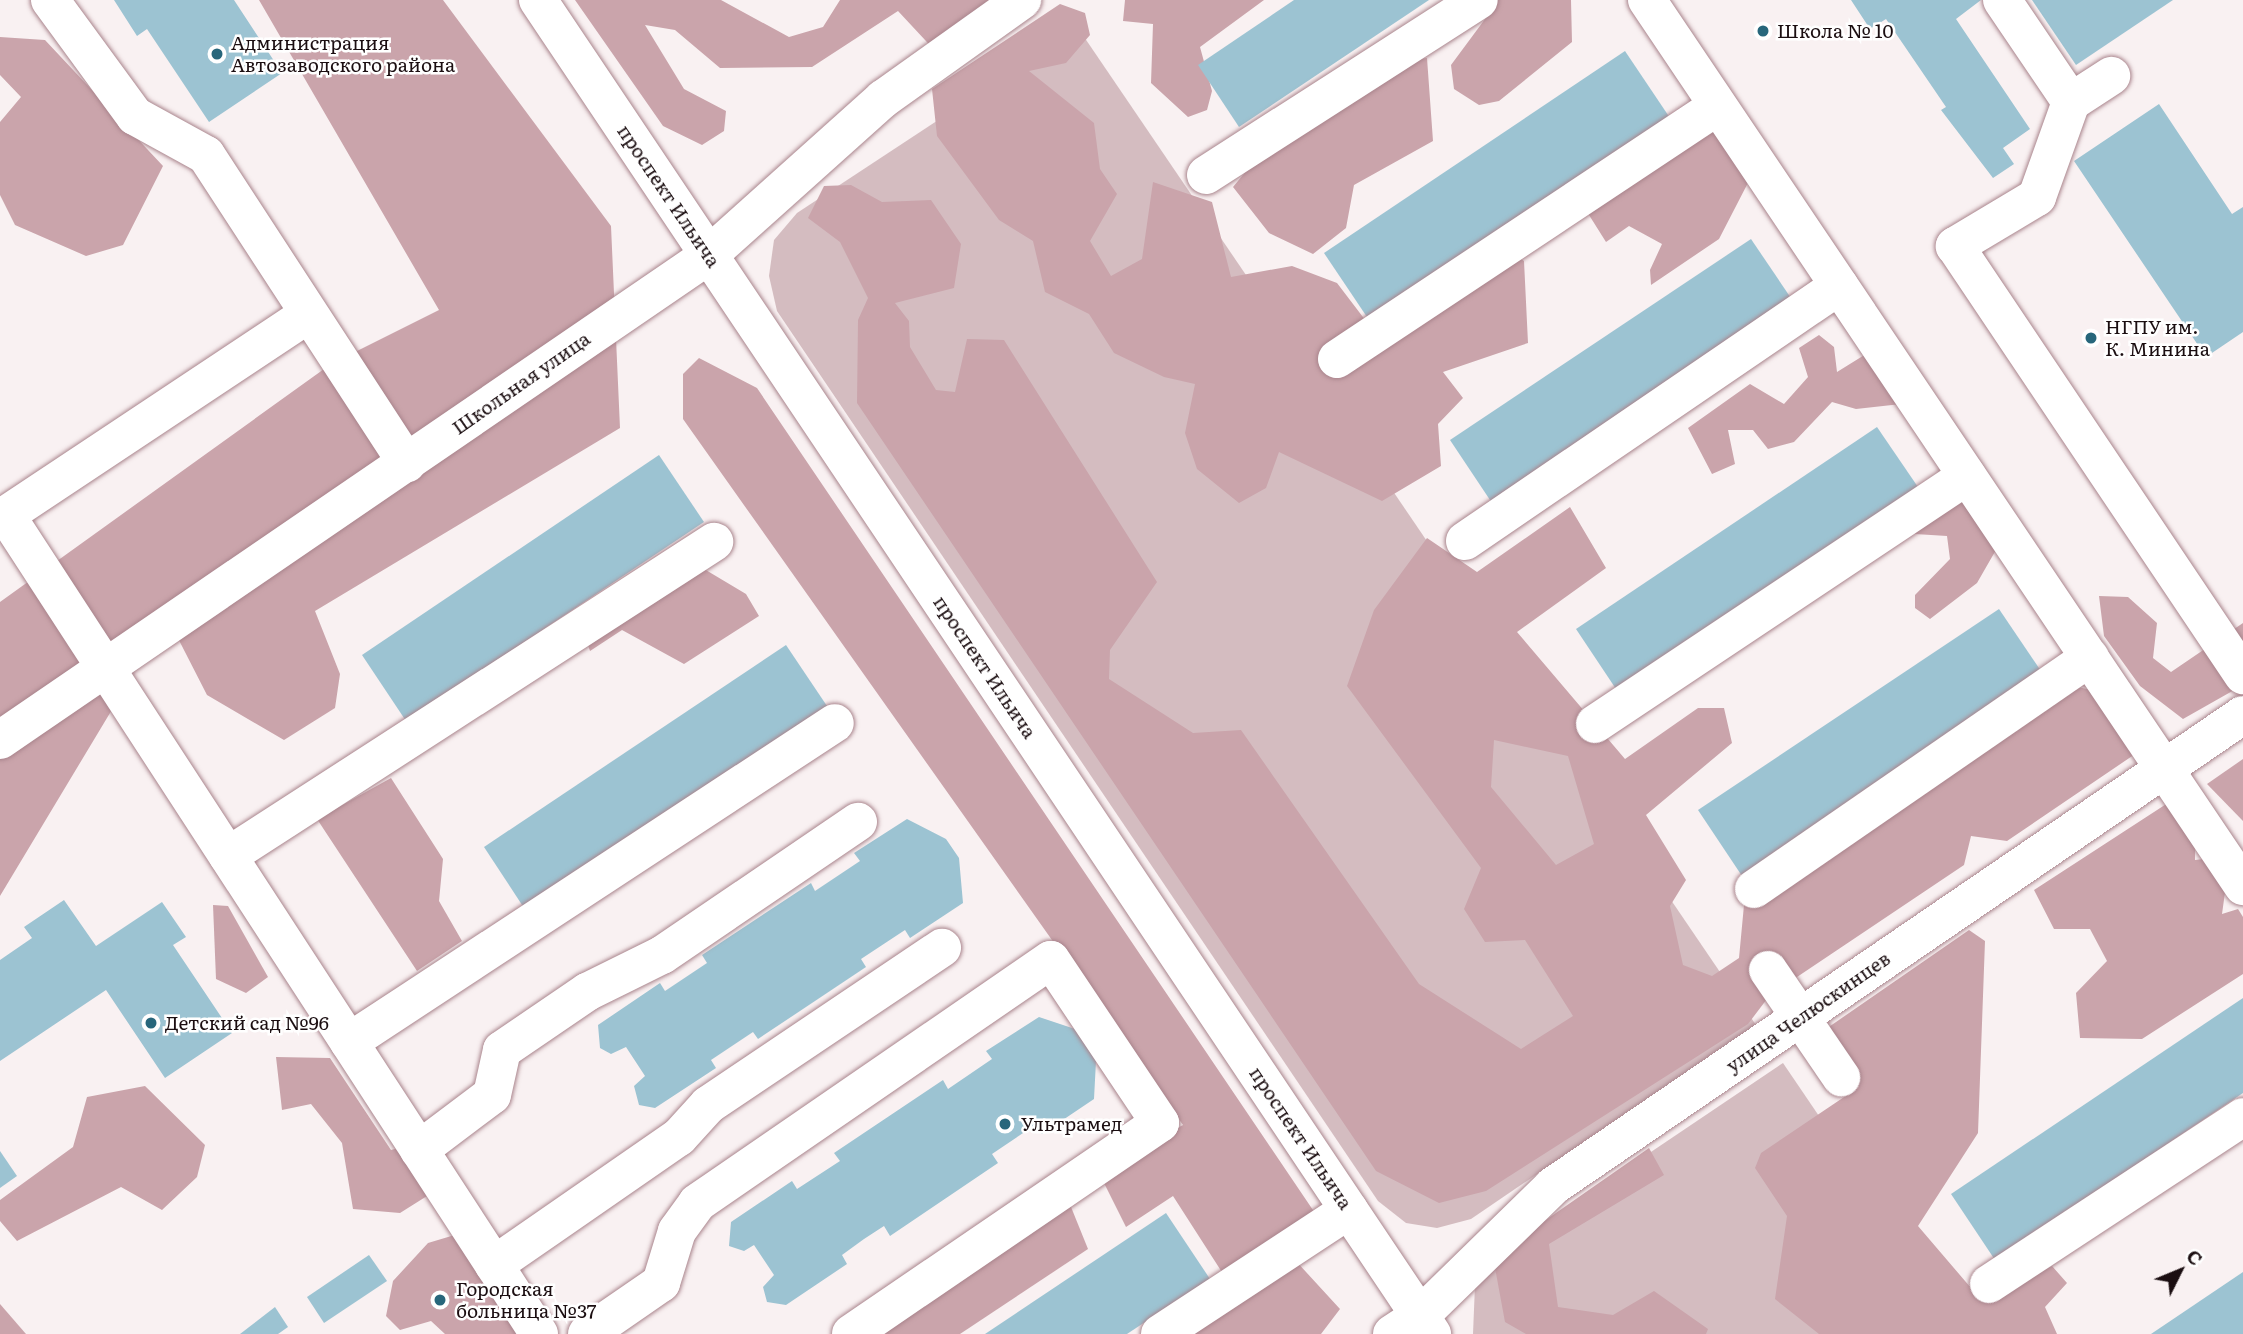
<!DOCTYPE html>
<meta charset="utf-8">
<style>
body{margin:0}
#map{position:relative;width:2243px;height:1334px;overflow:hidden;background:#f9f1f2;font-family:Literata,serif}
div>[style]{position:absolute}
[style*='--x']{left:calc(var(--x)*1px);top:calc(var(--y)*1px);width:calc(var(--w)*1px);rotate:calc(var(--a)*1deg)}
.green>*{inset:0;background:#d4bcc0}
.forest>*{inset:0;background:#caa4ab}
.building>*{inset:0;background:#9cc3d2}
.roads{filter:drop-shadow(0 0 2px #a9848c) drop-shadow(0 0 2px #a9848c)}
.minor>*{height:38px;margin:-19px;padding:0 19px;transform-origin:19px;border-radius:19px;background:#fff}
.dots>*{width:19px;height:19px;translate:-50% -50%;box-sizing:border-box;border:4px solid #fff;border-radius:50%}
span{translate:-50% -50%;white-space:nowrap;text-align:center;line-height:1.15;-webkit-text-stroke:5px #fff;paint-order:stroke}
.poi-label{font-size:19px;color:#1b0e11}
.left{translate:0 -50%;text-align:left}
.street-label{font-size:19px;color:#1b0e11}
.north{position:absolute;left:2145px;top:1236px;width:70px;height:70px;-webkit-text-stroke:5px #fff;paint-order:stroke;rotate:47deg;font-size:19px;font-weight:700;line-height:28px;text-align:center;color:#1b0e11}
.north::after{content:'';display:block;margin:auto;width:24px;height:32px;background:#1b0e11;clip-path:polygon(50% 0,100% 100%,50% 72%,0 100%)}
</style>
<div id="map">
<div class="green">
<i style="clip-path:polygon(1078px 28px,1756px 1025px,1471px 1219px,1437px 1228px,1406px 1223px,1378px 1201px,777px 311px,769px 276px,774px 240px,797px 213px)"></i>
<i style="clip-path:polygon(1783px 1063px,1967px 1334px,1473px 1334px,1475px 1285px,1492px 1259px)"></i>
</div>
<div class="forest">
<i style="clip-path:polygon(259px 0,443px 0,611px 226px,620px 428px,315px 611px,340px 674px,335px 708px,284px 740px,207px 695px,163px 609px,110px 713px,0 896px,0 602px,331px 364px,439px 310px)"></i>
<i style="clip-path:polygon(575px 0,721px 0,789px 37px,823px 27px,840px 0,1020px 0,939px 55px,898px 11px,812px 67px,720px 68px,675px 30px,645px 25px,684px 89px,726px 111px,724px 131px,702px 145px,663px 126px)"></i>
<i style="clip-path:polygon(1125px 0,1264px 0,1200px 47px,1212px 91px,1207px 110px,1188px 117px,1151px 83px,1153px 24px,1123px 21px)"></i>
<i style="clip-path:polygon(1475px 0,1571px 0,1572px 42px,1499px 101px,1479px 105px,1454px 89px,1451px 65px,1488px 15px)"></i>
<i style="clip-path:polygon(1060px 4px,1085px 13px,1090px 35px,1066px 63px,1029px 71px,1094px 123px,1100px 169px,1117px 194px,1090px 241px,1111px 276px,1142px 259px,1153px 182px,1212px 202px,1231px 277px,1292px 266px,1337px 283px,1369px 325px,1498px 244px,1524px 261px,1528px 343px,1443px 372px,1463px 398px,1438px 424px,1441px 466px,1382px 501px,1279px 452px,1266px 488px,1239px 503px,1197px 469px,1185px 433px,1195px 384px,1164px 377px,1114px 353px,1089px 314px,1045px 292px,1033px 241px,999px 220px,937px 136px,932px 89px)"></i>
<i style="clip-path:polygon(0 37px,45px 40px,163px 166px,123px 245px,86px 256px,15px 225px,0 195px,0 122px,21px 97px,0 75px)"></i>
<i style="clip-path:polygon(1427px 58px,1433px 141px,1354px 185px,1346px 228px,1313px 254px,1269px 233px,1233px 187px,1303px 102px,1360px 66px)"></i>
<i style="clip-path:polygon(1705px 102px,1751px 177px,1719px 239px,1651px 285px,1650px 270px,1662px 244px,1629px 226px,1606px 242px,1572px 188px)"></i>
<i style="clip-path:polygon(evenodd,851px 185px,882px 202px,931px 200px,961px 244px,954px 288px,895px 303px,909px 321px,910px 347px,936px 390px,955px 392px,967px 339px,1004px 340px,1157px 582px,1110px 650px,1109px 679px,1193px 733px,1241px 730px,1419px 984px,1521px 1049px,1573px 1016px,1525px 940px,1485px 942px,1464px 909px,1481px 868px,1347px 686px,1374px 610px,1427px 538px,1477px 572px,1570px 507px,1606px 568px,1517px 632px,1625px 759px,1698px 708px,1724px 708px,1732px 743px,1646px 815px,1686px 880px,1670px 906px,1683px 965px,1712px 976px,1739px 958px,1744px 905px,1803px 857px,2074px 686px,2104px 693px,2144px 748px,2007px 841px,1971px 836px,1964px 865px,1770px 995px,1748px 1024px,1486px 1191px,1439px 1203px,1376px 1171px,857px 403px,858px 320px,868px 298px,840px 242px,808px 218px,824px 186px,851px 185px,1494px 740px,1568px 756px,1594px 844px,1556px 865px,1491px 787px,1494px 740px)"></i>
<i style="clip-path:polygon(1819px 335px,1834px 347px,1837px 372px,1866px 354px,1901px 404px,1856px 409px,1832px 402px,1794px 442px,1768px 449px,1753px 430px,1728px 430px,1735px 464px,1712px 474px,1688px 428px,1750px 384px,1784px 404px,1808px 377px,1799px 348px)"></i>
<i style="clip-path:polygon(699px 358px,757px 388px,1319px 1219px,1284px 1248px,1340px 1309px,1321px 1334px,1145px 1334px,1227px 1280px,1173px 1196px,1126px 1227px,1103px 1181px,1118px 1160px,1183px 1125px,683px 419px,683px 374px)"></i>
<i style="clip-path:polygon(1943px 473px,2004px 536px,1977px 583px,1930px 619px,1915px 608px,1915px 595px,1950px 559px,1947px 536px,1915px 534px)"></i>
<i style="clip-path:polygon(679px 554px,746px 594px,759px 616px,684px 664px,622px 630px,590px 651px,580px 622px)"></i>
<i style="clip-path:polygon(2099px 596px,2128px 597px,2157px 623px,2153px 658px,2171px 672px,2243px 623px,2243px 685px,2183px 719px,2140px 686px,2104px 636px)"></i>
<i style="clip-path:polygon(2243px 759px,2243px 821px,2207px 784px)"></i>
<i style="clip-path:polygon(391px 778px,443px 859px,439px 901px,462px 941px,417px 971px,317px 819px)"></i>
<i style="clip-path:polygon(2174px 799px,2195px 823px,2195px 860px,2212px 858px,2227px 878px,2222px 914px,2238px 909px,2243px 917px,2243px 974px,2142px 1039px,2080px 1038px,2076px 993px,2107px 961px,2090px 929px,2054px 929px,2034px 890px)"></i>
<i style="clip-path:polygon(213px 905px,228px 906px,268px 977px,246px 993px,216px 979px)"></i>
<i style="clip-path:polygon(1969px 930px,1985px 941px,1978px 1133px,1918px 1226px,1983px 1302px,2052px 1266px,2067px 1283px,2045px 1307px,2057px 1334px,1819px 1334px,1775px 1299px,1787px 1216px,1755px 1168px,1761px 1153px,1859px 1087px,1823px 1031px)"></i>
<i style="clip-path:polygon(276px 1057px,330px 1058px,391px 1150px,402px 1147px,427px 1196px,400px 1213px,353px 1209px,342px 1143px,311px 1104px,282px 1110px)"></i>
<i style="clip-path:polygon(145px 1086px,205px 1145px,197px 1177px,162px 1210px,121px 1187px,17px 1241px,0 1221px,0 1200px,73px 1147px,87px 1097px)"></i>
<i style="clip-path:polygon(1649px 1148px,1664px 1175px,1549px 1244px,1558px 1307px,1613px 1315px,1654px 1291px,1708px 1329px,1706px 1334px,1526px 1334px,1505px 1322px,1493px 1257px)"></i>
<i style="clip-path:polygon(1069px 1202px,1088px 1249px,960px 1334px,872px 1334px)"></i>
<i style="clip-path:polygon(458px 1234px,518px 1334px,445px 1334px,431px 1321px,400px 1330px,386px 1316px,393px 1281px,428px 1243px)"></i>
<i style="clip-path:polygon(0 1304px,26px 1334px,0 1334px)"></i>
</div>
<div class="building">
<i style="clip-path:polygon(114px 0,234px 0,282px 73px,209px 122px,147px 29px,137px 36px)"></i>
<i style="clip-path:polygon(1294px 0,1429px 0,1239px 127px,1198px 65px)"></i>
<i style="clip-path:polygon(1851px 0,1981px 0,1956px 19px,2030px 129px,2003px 148px,2014px 164px,1993px 178px,1941px 110px,1946px 107px,1886px 19px,1870px 29px)"></i>
<i style="clip-path:polygon(2032px 0,2173px 0,2076px 65px)"></i>
<i style="clip-path:polygon(1625px 51px,1670px 118px,1369px 320px,1324px 253px)"></i>
<i style="clip-path:polygon(2159px 104px,2232px 214px,2243px 207px,2243px 332px,2206px 357px,2074px 161px)"></i>
<i style="clip-path:polygon(1751px 239px,1795px 304px,1494px 506px,1450px 440px)"></i>
<i style="clip-path:polygon(1877px 427px,1920px 490px,1618px 692px,1576px 629px)"></i>
<i style="clip-path:polygon(659px 455px,704px 522px,406px 721px,362px 655px)"></i>
<i style="clip-path:polygon(1999px 609px,2043px 674px,1742px 876px,1698px 810px)"></i>
<i style="clip-path:polygon(786px 645px,829px 709px,526px 911px,484px 847px)"></i>
<i style="clip-path:polygon(907px 819px,946px 839px,959px 858px,963px 903px,910px 938px,905px 930px,861px 959px,866px 967px,758px 1039px,753px 1032px,711px 1060px,716px 1068px,655px 1108px,639px 1105px,634px 1086px,645px 1076px,626px 1047px,611px 1054px,600px 1048px,598px 1025px,660px 983px,665px 991px,707px 963px,702px 955px,811px 883px,815px 891px,860px 861px,854px 853px)"></i>
<i style="clip-path:polygon(64px 900px,96px 946px,162px 902px,186px 937px,173px 945px,232px 1033px,165px 1078px,106px 990px,0 1061px,0 960px,32px 938px,24px 927px)"></i>
<i style="clip-path:polygon(2243px 998px,2243px 1093px,1995px 1260px,1951px 1194px)"></i>
<i style="clip-path:polygon(1039px 1017px,1075px 1029px,1096px 1061px,1094px 1099px,1042px 1134px,1035px 1125px,992px 1154px,998px 1163px,890px 1236px,884px 1226px,864px 1239px,842px 1255px,847px 1264px,786px 1305px,767px 1302px,763px 1287px,774px 1275px,754px 1245px,744px 1251px,729px 1246px,731px 1222px,792px 1181px,797px 1189px,840px 1161px,834px 1153px,943px 1080px,948px 1089px,992px 1059px,986px 1051px)"></i>
<i style="clip-path:polygon(0 1151px,17px 1176px,0 1188px)"></i>
<i style="clip-path:polygon(1166px 1213px,1210px 1279px,1127px 1334px,985px 1334px)"></i>
<i style="clip-path:polygon(369px 1255px,387px 1281px,324px 1323px,307px 1297px)"></i>
<i style="clip-path:polygon(2243px 1272px,2243px 1334px,2151px 1334px)"></i>
<i style="clip-path:polygon(275px 1307px,288px 1327px,278px 1334px,240px 1334px)"></i>
</div>
<div class="roads">
<div class="minor">
<i style="--x:50;--y:0;--w:144;--a:53.8"></i>
<i style="--x:135;--y:116;--w:81;--a:28.8"></i>
<i style="--x:206;--y:155;--w:368;--a:56.9"></i>
<i style="--x:538;--y:0;--w:1606;--a:56.17"></i>
<i style="--x:1647;--y:0;--w:1068;--a:56.07"></i>
<i style="--x:2002;--y:0;--w:123;--a:55.9"></i>
<i style="--x:2071;--y:102;--w:48;--a:-33"></i>
<i style="--x:2071;--y:102;--w:101;--a:109.7"></i>
<i style="--x:2037;--y:197;--w:96;--a:149.1"></i>
<i style="--x:1955;--y:246;--w:517;--a:56.13"></i>
<i style="--x:1206;--y:175;--w:324;--a:-32.7"></i>
<i style="--x:307;--y:315;--w:361;--a:146.4"></i>
<i style="--x:6;--y:515;--w:977;--a:56.94"></i>
<i style="--x:1337;--y:359;--w:456;--a:-33.6"></i>
<i style="--x:1465;--y:541;--w:453;--a:-34.3"></i>
<i style="--x:1595;--y:724;--w:447;--a:-33.7"></i>
<i style="--x:0;--y:740;--w:859;--a:-34.37"></i>
<i style="--x:709;--y:255;--w:234;--a:-41.9"></i>
<i style="--x:883;--y:99;--w:171;--a:-35.5"></i>
<i style="--x:228;--y:856;--w:579;--a:-32.87"></i>
<i style="--x:1754;--y:889;--w:408;--a:-34.6"></i>
<i style="--x:1768;--y:970;--w:130;--a:55.7"></i>
<i style="--x:349;--y:1042;--w:581;--a:-33.28"></i>
<i style="--x:419;--y:1150;--w:91;--a:-37"></i>
<i style="--x:492;--y:1095;--w:46;--a:-77.5"></i>
<i style="--x:502;--y:1050;--w:103;--a:-34.3"></i>
<i style="--x:587;--y:992;--w:84;--a:-26.3"></i>
<i style="--x:662;--y:955;--w:237;--a:-34.2"></i>
<i style="--x:494;--y:1265;--w:225;--a:-34.7"></i>
<i style="--x:679;--y:1137;--w:43;--a:-47.8"></i>
<i style="--x:708;--y:1105;--w:282;--a:-33.9"></i>
<i style="--x:1989;--y:1284;--w:304;--a:-33.3"></i>
<i style="--x:587;--y:1334;--w:90;--a:-34.6"></i>
<i style="--x:661;--y:1283;--w:54;--a:-72.9"></i>
<i style="--x:677;--y:1231;--w:34;--a:-54"></i>
<i style="--x:697;--y:1203;--w:429;--a:-34.5"></i>
<i style="--x:1051;--y:960;--w:196;--a:56.2"></i>
<i style="--x:1160;--y:1123;--w:374;--a:145.7"></i>
<i style="--x:1160;--y:1334;--w:226;--a:-33.3"></i>
<i style="--x:1392;--y:1334;--w:33;--a:-33"></i>
<i style="--x:1420;--y:1316;--w:186;--a:-44.3"></i>
<i style="--x:1553;--y:1186;--w:835;--a:-34.32"></i>
</div>
</div>
<div class="dots">
<i style="left:1763px;top:31px;background:#27667b"></i>
<i style="left:217px;top:54px;background:#27667b"></i>
<i style="left:2091px;top:338px;background:#27667b"></i>
<i style="left:151px;top:1023px;background:#27667b"></i>
<i style="left:1005px;top:1124px;background:#27667b"></i>
<i style="left:440px;top:1300px;background:#27667b"></i>
</div>
<div class="poi-label">
<span class="left" style="left:1777px;top:31px">Школа № 10</span>
<span class="left" style="left:231px;top:54px">Администрация<br>Автозаводского района</span>
<span class="left" style="left:2105px;top:338px">НГПУ им.<br>К. Минина</span>
<span class="left" style="left:165px;top:1023px">Детский сад №96</span>
<span class="left" style="left:1021px;top:1124px">Ультрамед</span>
<span class="left" style="left:456px;top:1300px">Городская<br>больница №37</span>
</div>
<div class="street-label">
<span style="left:669px;top:196px;rotate:56deg">проспект Ильича</span>
<span style="left:521px;top:383px;rotate:-35deg">Школьная улица</span>
<span style="left:985px;top:667px;rotate:56deg">проспект Ильича</span>
<span style="left:1808px;top:1012px;rotate:-35deg">улица Челюскинцев</span>
<span style="left:1301px;top:1138px;rotate:56deg">проспект Ильича</span>
</div>
<div class="north">С</div>
</div>
